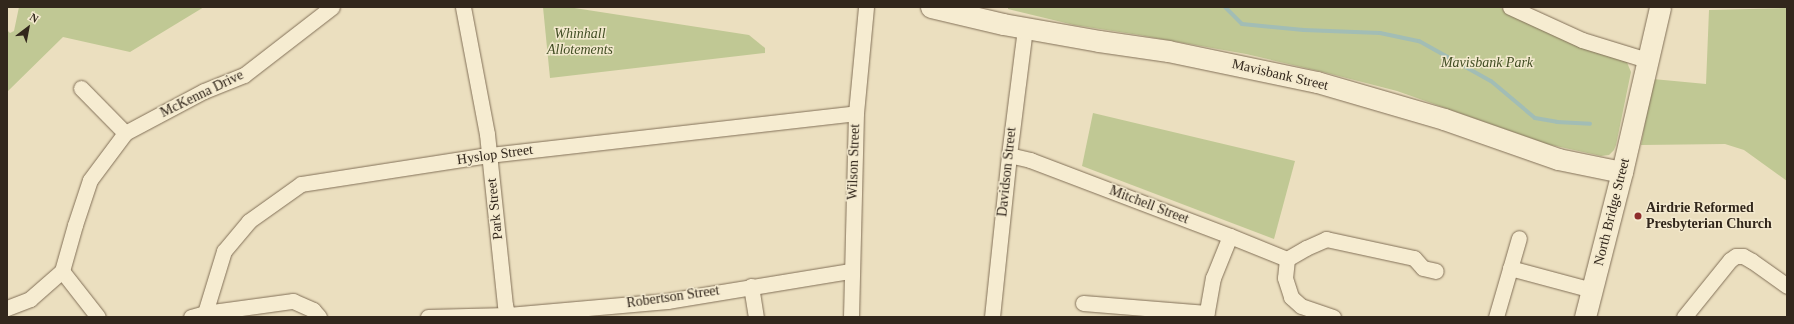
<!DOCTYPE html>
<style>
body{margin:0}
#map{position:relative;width:1794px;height:324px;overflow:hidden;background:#ebdfbf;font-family:Georgia,serif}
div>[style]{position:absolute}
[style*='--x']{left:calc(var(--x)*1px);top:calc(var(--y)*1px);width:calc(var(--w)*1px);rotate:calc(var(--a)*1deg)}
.green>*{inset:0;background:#c0c894}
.stream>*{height:4px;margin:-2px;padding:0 2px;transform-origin:2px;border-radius:2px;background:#a2bdb5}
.roads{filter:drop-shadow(0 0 1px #827058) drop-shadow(0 0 1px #827058)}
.street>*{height:15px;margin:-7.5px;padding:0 7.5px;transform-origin:7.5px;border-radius:7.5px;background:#f6ecd1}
.secondary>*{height:21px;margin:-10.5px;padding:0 10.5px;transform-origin:10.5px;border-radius:10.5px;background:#f6ecd1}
.dots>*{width:11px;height:11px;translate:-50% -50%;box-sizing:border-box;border:2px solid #f3e9ce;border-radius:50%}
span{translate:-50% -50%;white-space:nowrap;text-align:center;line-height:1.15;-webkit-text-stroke:3px #f3e9ce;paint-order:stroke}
.park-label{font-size:14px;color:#424e24;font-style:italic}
.street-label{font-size:14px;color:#32271c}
.poi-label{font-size:14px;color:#32271c;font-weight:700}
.left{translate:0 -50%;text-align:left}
.frame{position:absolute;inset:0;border:8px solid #32271c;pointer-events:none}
.north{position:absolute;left:8px;top:8px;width:40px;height:40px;-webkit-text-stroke:3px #f3e9ce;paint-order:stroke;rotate:32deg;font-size:11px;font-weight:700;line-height:16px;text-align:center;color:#32271c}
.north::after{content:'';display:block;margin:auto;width:14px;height:18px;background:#32271c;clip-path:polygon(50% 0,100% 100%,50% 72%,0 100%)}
</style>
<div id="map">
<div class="green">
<i style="clip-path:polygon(19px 7px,204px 7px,130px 52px,63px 37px,7px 92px,7px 30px,10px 33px,14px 31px)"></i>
<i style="clip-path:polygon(543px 7px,568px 7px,749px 35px,765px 48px,765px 53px,550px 78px)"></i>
<i style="clip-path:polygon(1008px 7px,1499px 7px,1525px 20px,1626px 60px,1631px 72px,1616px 145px,1614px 150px,1609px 155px,1601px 156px,1547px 144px,1397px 91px,1327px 73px,1246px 54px,1139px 35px,1074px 25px,1008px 9px)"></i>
<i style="clip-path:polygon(1787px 8px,1787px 181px,1744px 150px,1725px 144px,1641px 145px,1653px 79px,1706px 84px,1709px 10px)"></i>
<i style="clip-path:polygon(1093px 113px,1295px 161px,1274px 239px,1082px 166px)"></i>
</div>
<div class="stream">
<i style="--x:1225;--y:7;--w:24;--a:45"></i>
<i style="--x:1242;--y:24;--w:62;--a:5.5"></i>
<i style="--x:1304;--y:30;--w:76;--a:2.3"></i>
<i style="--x:1380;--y:33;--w:40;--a:12"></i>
<i style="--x:1419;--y:41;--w:82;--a:29.1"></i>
<i style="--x:1491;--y:81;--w:57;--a:40.1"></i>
<i style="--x:1535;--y:118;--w:22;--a:10"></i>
<i style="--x:1557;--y:122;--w:33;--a:3"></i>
</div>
<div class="roads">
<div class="street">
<i style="--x:463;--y:7;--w:129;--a:79.3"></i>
<i style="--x:487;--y:134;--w:172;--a:84"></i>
<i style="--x:505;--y:305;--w:12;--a:76"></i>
<i style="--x:1510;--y:7;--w:79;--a:24.6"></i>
<i style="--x:1582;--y:40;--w:68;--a:17.1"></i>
<i style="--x:81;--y:88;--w:63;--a:45.6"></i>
<i style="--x:1009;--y:155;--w:22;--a:13"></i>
<i style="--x:1030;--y:160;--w:214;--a:20.8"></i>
<i style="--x:1230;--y:236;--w:61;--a:22"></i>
<i style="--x:1287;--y:259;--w:22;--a:-30"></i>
<i style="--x:1306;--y:248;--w:22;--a:-24"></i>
<i style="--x:1326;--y:239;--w:90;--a:12.2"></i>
<i style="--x:1414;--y:258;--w:13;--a:48"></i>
<i style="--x:1423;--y:268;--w:13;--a:13"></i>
<i style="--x:1287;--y:259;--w:19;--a:96"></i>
<i style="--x:1285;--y:278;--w:20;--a:72"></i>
<i style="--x:1291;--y:297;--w:13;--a:42"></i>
<i style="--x:1301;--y:306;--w:34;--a:19"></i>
<i style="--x:1510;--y:268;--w:85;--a:15"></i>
<i style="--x:62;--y:271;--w:58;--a:52"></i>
<i style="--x:751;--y:286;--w:31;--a:81"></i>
<i style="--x:1083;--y:303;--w:124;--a:4.6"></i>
<i style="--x:7;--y:308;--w:25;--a:-21"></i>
<i style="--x:30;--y:299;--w:43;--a:-41.2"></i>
<i style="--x:62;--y:271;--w:48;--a:-74.2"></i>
<i style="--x:75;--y:225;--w:47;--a:-71.6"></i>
<i style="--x:90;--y:180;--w:59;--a:-53.3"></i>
<i style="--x:125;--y:133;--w:89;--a:-28"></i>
<i style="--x:204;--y:91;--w:43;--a:-21.8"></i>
<i style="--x:244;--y:75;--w:111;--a:-37.7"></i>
<i style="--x:205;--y:313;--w:65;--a:-73"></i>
<i style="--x:224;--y:251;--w:39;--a:-50"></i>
<i style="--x:249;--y:221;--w:64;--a:-35.4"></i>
<i style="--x:301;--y:184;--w:190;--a:-8.8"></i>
<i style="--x:489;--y:155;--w:369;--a:-6.5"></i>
<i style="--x:191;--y:317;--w:15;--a:-16"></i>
<i style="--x:205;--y:313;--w:89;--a:-7.8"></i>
<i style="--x:293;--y:301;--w:22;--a:24"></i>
<i style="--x:313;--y:310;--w:9;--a:49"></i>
<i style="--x:428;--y:317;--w:80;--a:-1.4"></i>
<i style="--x:508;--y:315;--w:160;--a:-5"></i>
<i style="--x:667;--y:301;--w:186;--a:-9.3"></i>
<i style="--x:851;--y:317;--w:204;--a:-88.6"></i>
<i style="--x:856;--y:113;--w:106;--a:-84.6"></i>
<i style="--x:992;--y:317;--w:163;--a:-84"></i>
<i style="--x:1009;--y:155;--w:128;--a:-82.8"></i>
<i style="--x:1206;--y:317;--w:40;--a:-80"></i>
<i style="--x:1213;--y:278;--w:45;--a:-68"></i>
<i style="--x:1496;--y:317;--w:82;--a:-73.8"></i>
<i style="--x:1684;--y:317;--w:73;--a:-51.1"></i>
<i style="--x:1730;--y:260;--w:7;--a:-34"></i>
<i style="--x:1736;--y:256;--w:7;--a:0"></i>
<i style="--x:1743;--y:256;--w:10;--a:29"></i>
<i style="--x:1752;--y:261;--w:43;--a:35.5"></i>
</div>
<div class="secondary">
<i style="--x:931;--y:7;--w:74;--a:13.3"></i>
<i style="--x:1003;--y:24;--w:97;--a:10"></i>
<i style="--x:1099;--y:41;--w:70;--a:8.2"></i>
<i style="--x:1168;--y:51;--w:152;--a:11.8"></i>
<i style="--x:1317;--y:82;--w:132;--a:16.2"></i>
<i style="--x:1444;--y:119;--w:121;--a:19.3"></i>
<i style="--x:1558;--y:159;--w:65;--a:11.5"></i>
<i style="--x:1585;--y:317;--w:150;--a:-75.7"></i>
<i style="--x:1622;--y:172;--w:169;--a:-77"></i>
</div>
</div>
<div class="dots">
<i style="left:1638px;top:216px;background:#8e2e2c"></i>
</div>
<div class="park-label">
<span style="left:580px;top:42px">Whinhall<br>Allotements</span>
<span style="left:1487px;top:63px">Mavisbank Park</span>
</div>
<div class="street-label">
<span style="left:1280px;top:75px;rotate:13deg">Mavisbank Street</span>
<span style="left:202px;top:94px;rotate:-26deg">McKenna Drive</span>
<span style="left:495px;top:155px;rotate:-8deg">Hyslop Street</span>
<span style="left:854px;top:162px;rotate:-88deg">Wilson Street</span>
<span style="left:1007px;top:172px;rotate:-84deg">Davidson Street</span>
<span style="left:1149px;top:205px;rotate:21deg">Mitchell Street</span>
<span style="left:495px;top:209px;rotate:-96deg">Park Street</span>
<span style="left:1612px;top:212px;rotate:-76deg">North Bridge Street</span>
<span style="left:673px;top:297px;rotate:-8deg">Robertson Street</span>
</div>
<div class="poi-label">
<span class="left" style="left:1646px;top:216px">Airdrie Reformed<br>Presbyterian Church</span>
</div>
<div class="frame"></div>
<div class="north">N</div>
</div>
